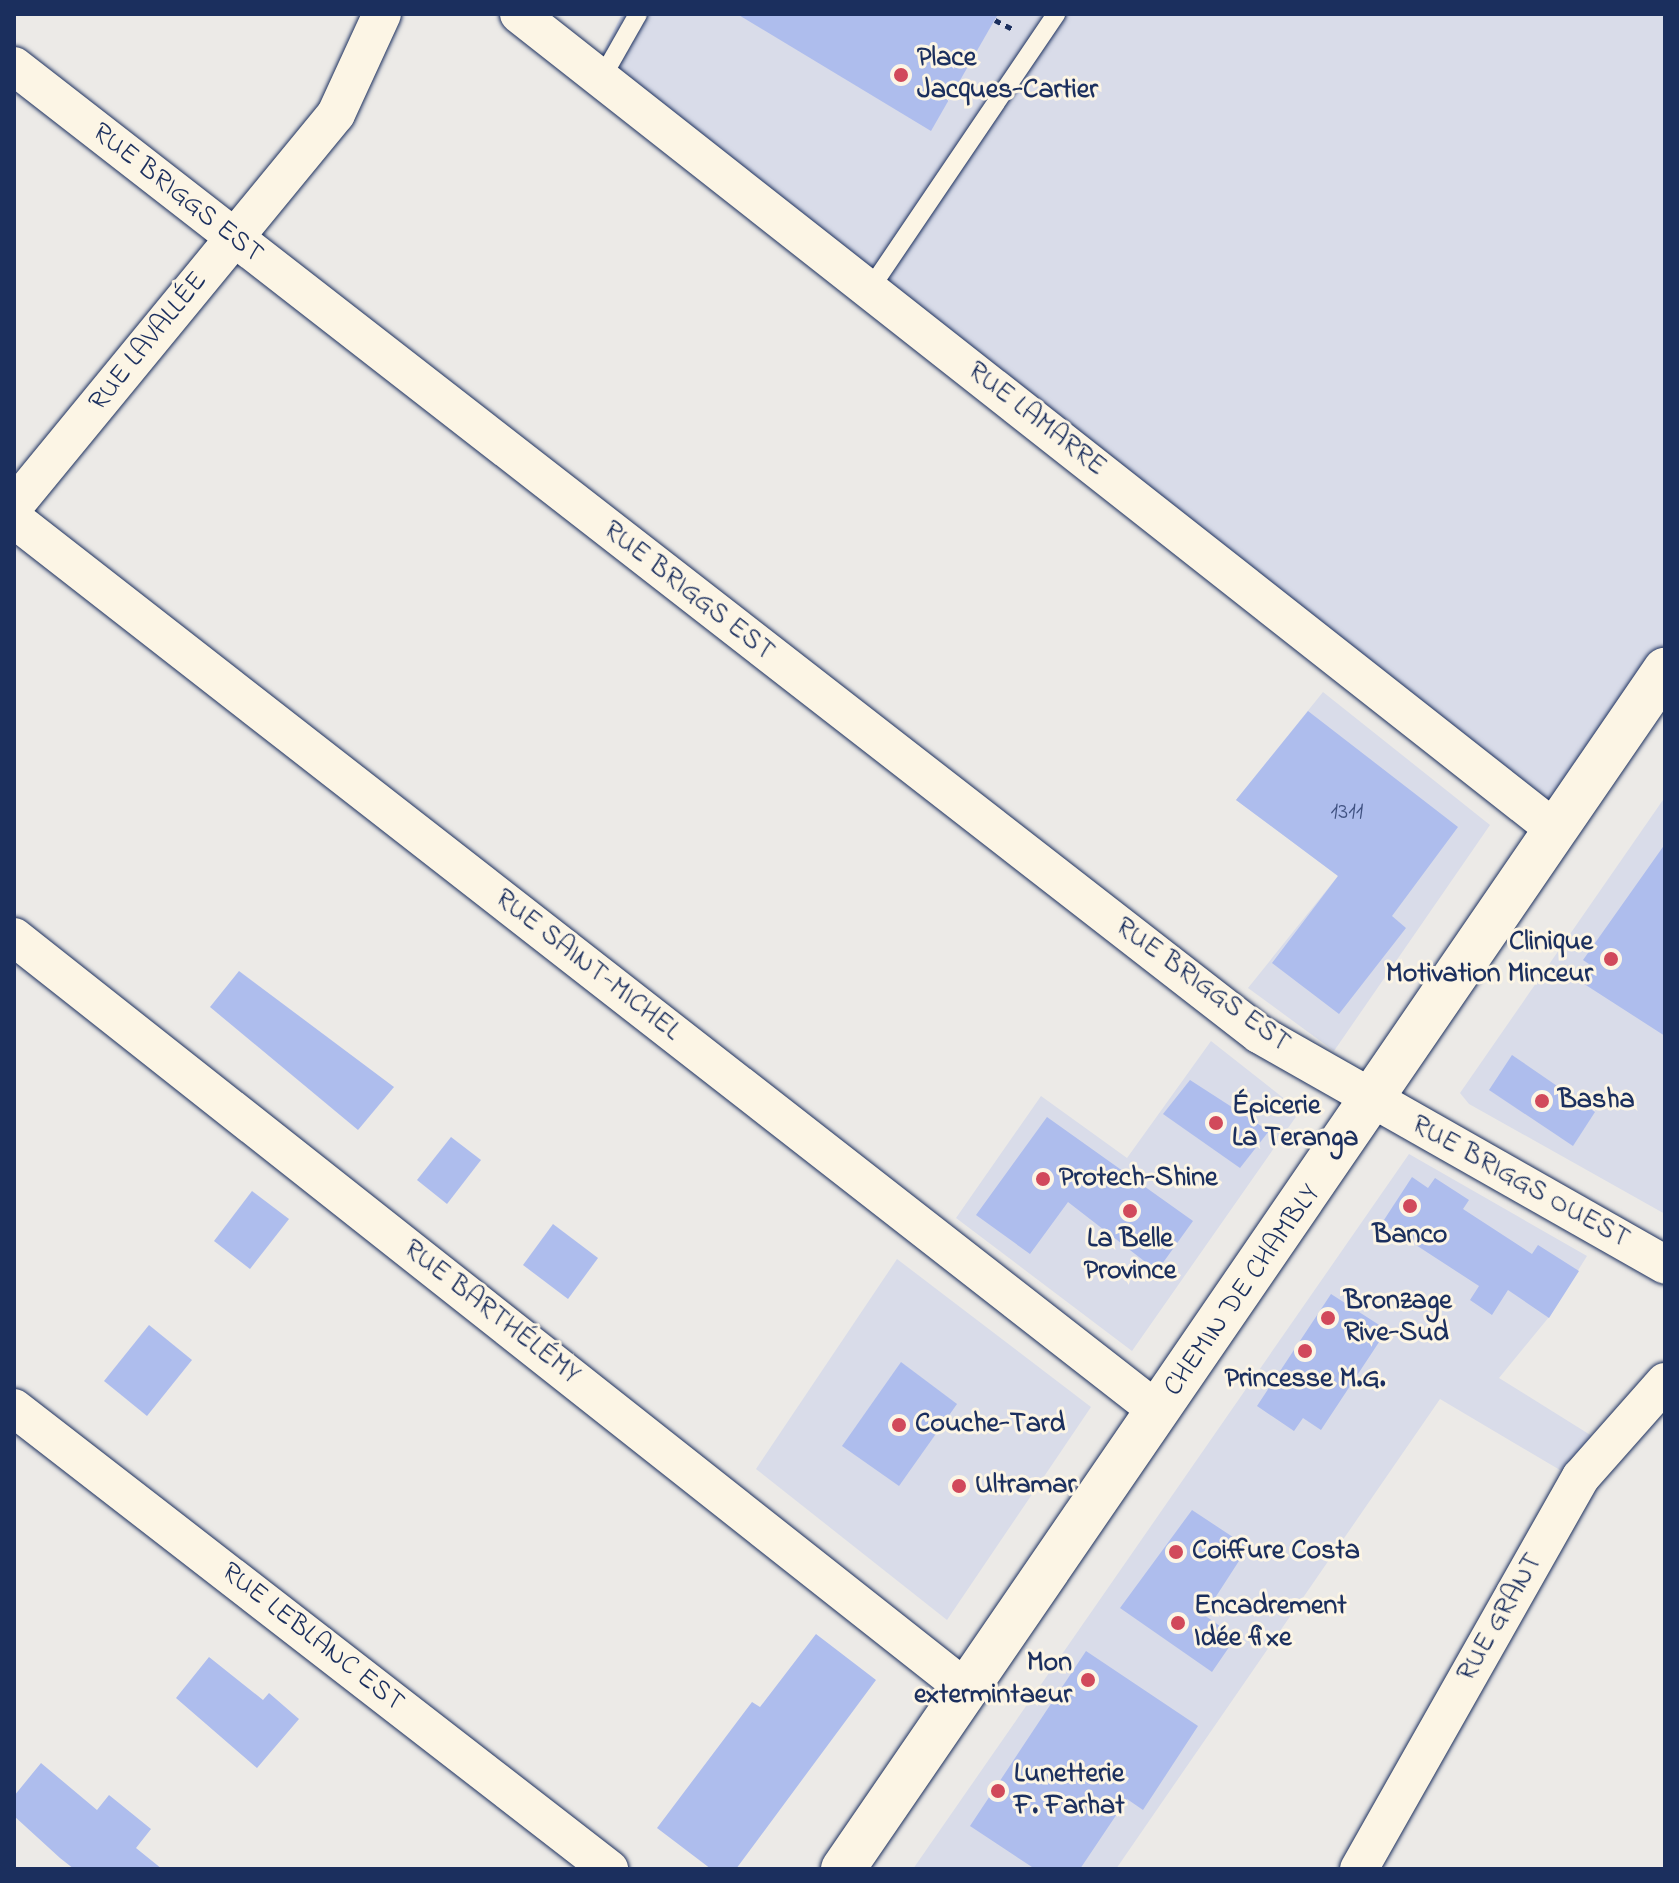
<!DOCTYPE html>
<meta charset="utf-8">
<style>
body{margin:0}
#map{position:relative;width:1679px;height:1883px;overflow:hidden;background:#eceae7;font-family:"Indie Flower",sans-serif}
div>[style]{position:absolute}
[style*='--x']{left:calc(var(--x)*1px);top:calc(var(--y)*1px);width:calc(var(--w)*1px);rotate:calc(var(--a)*1deg)}
.built>*{inset:0;background:#d9dce9}
.building>*{inset:0;background:#aebded}
.path>*{height:5px;margin-top:-2.5px;transform-origin:0;background:repeating-linear-gradient(90deg,#1b2f5e 0 6px,transparent 0 12px)}
.roads{filter:drop-shadow(0 0 2px #1b2f5e) drop-shadow(0 0 2px #1b2f5e)}
.service>*{height:18px;margin:-9px;padding:0 9px;transform-origin:9px;border-radius:9px;background:#fcf5e5}
.minor>*{height:38px;margin:-19px;padding:0 19px;transform-origin:19px;border-radius:19px;background:#fcf5e5}
.secondary>*{height:44px;margin:-22px;padding:0 22px;transform-origin:22px;border-radius:22px;background:#fcf5e5}
.dots>*{width:22px;height:22px;translate:-50% -50%;box-sizing:border-box;border:4px solid #fcf5e5;border-radius:50%}
span{translate:-50% -50%;white-space:nowrap;text-align:center;line-height:1.15;-webkit-text-stroke:6px #fcf5e5;paint-order:stroke}
.number-label{font-size:24px;color:#405282}
.number-label span{-webkit-text-stroke-width:0}
.poi-label{font-size:28px;color:#1b2f5e;font-weight:700}
.left{translate:0 -50%;text-align:left}
.right{translate:-100% -50%;text-align:right}
.street-label{font-size:28px;color:#1b2f5e}
.frame{position:absolute;inset:0;border:16px solid #1b2f5e;pointer-events:none}
</style>
<div id="map">
<div class="built">
<i style="clip-path:polygon(622px 14px,1665px 14px,1665px 670px,1553px 828px,592px 74px)"></i>
<i style="clip-path:polygon(1323px 692px,1490px 825px,1334px 1051px,1248px 988px,1338px 876px,1236px 800px)"></i>
<i style="clip-path:polygon(1665px 797px,1665px 1214px,1469px 1104px,1460px 1093px)"></i>
<i style="clip-path:polygon(1211px 1041px,1300px 1111px,1132px 1351px,956px 1218px,1041px 1096px,1127px 1158px)"></i>
<i style="clip-path:polygon(1409px 1154px,1587px 1256px,1549px 1317px,1499px 1378px,1592px 1436px,1565px 1473px,1440px 1399px,1116px 1869px,913px 1869px)"></i>
<i style="clip-path:polygon(897px 1259px,1091px 1407px,947px 1620px,756px 1469px)"></i>
</div>
<div class="building">
<i style="clip-path:polygon(737px 14px,998px 14px,931px 131px)"></i>
<i style="clip-path:polygon(1308px 711px,1458px 827px,1392px 916px,1406px 928px,1339px 1014px,1272px 963px,1338px 876px,1236px 800px)"></i>
<i style="clip-path:polygon(1665px 844px,1665px 1036px,1578px 980px,1589px 964px,1583px 960px)"></i>
<i style="clip-path:polygon(239px 971px,394px 1087px,358px 1130px,210px 1007px)"></i>
<i style="clip-path:polygon(1512px 1055px,1595px 1112px,1573px 1146px,1489px 1090px)"></i>
<i style="clip-path:polygon(1190px 1080px,1269px 1131px,1240px 1168px,1163px 1114px)"></i>
<i style="clip-path:polygon(1047px 1117px,1193px 1221px,1157px 1271px,1068px 1202px,1030px 1254px,976px 1215px)"></i>
<i style="clip-path:polygon(451px 1137px,481px 1160px,447px 1204px,417px 1180px)"></i>
<i style="clip-path:polygon(1412px 1177px,1428px 1188px,1435px 1178px,1469px 1200px,1463px 1209px,1532px 1254px,1538px 1245px,1579px 1271px,1549px 1318px,1508px 1290px,1492px 1315px,1470px 1300px,1479px 1286px,1382px 1223px)"></i>
<i style="clip-path:polygon(252px 1191px,289px 1219px,250px 1269px,214px 1241px)"></i>
<i style="clip-path:polygon(553px 1224px,598px 1258px,568px 1299px,523px 1265px)"></i>
<i style="clip-path:polygon(1331px 1294px,1387px 1330px,1321px 1430px,1303px 1418px,1294px 1431px,1257px 1406px)"></i>
<i style="clip-path:polygon(149px 1325px,192px 1360px,147px 1416px,104px 1381px)"></i>
<i style="clip-path:polygon(901px 1362px,957px 1404px,899px 1486px,842px 1446px)"></i>
<i style="clip-path:polygon(1192px 1510px,1248px 1547px,1204px 1615px,1236px 1637px,1212px 1672px,1120px 1608px)"></i>
<i style="clip-path:polygon(816px 1634px,876px 1680px,736px 1869px,711px 1869px,657px 1828px,752px 1702px,760px 1707px)"></i>
<i style="clip-path:polygon(1086px 1651px,1198px 1726px,1143px 1810px,1127px 1799px,1080px 1869px,1035px 1869px,970px 1826px)"></i>
<i style="clip-path:polygon(209px 1657px,263px 1700px,269px 1693px,299px 1719px,257px 1768px,176px 1698px)"></i>
<i style="clip-path:polygon(41px 1763px,97px 1810px,109px 1795px,151px 1829px,136px 1848px,162px 1869px,74px 1869px,60px 1858px,14px 1816px,14px 1796px)"></i>
</div>
<div class="path">
<i style="--x:995;--y:20;--w:22;--a:27"></i>
</div>
<div class="roads">
<div class="service">
<i style="--x:600;--y:81;--w:77;--a:-60.4"></i>
<i style="--x:870;--y:289;--w:332;--a:-55.9"></i>
</div>
<div class="minor">
<i style="--x:519;--y:14;--w:1316;--a:38.21"></i>
<i style="--x:14;--y:66;--w:1577;--a:37.87"></i>
<i style="--x:1259;--y:1034;--w:467;--a:29.6"></i>
<i style="--x:14;--y:506;--w:507;--a:-50.6"></i>
<i style="--x:336;--y:114;--w:110;--a:-65.3"></i>
<i style="--x:14;--y:519;--w:1452;--a:37.95"></i>
<i style="--x:14;--y:937;--w:1215;--a:38.31"></i>
<i style="--x:14;--y:1408;--w:753;--a:37.77"></i>
<i style="--x:1359;--y:1869;--w:450;--a:-60.5"></i>
<i style="--x:1581;--y:1477;--w:127;--a:-48.5"></i>
</div>
<div class="secondary">
<i style="--x:843;--y:1869;--w:1454;--a:-55.57"></i>
</div>
</div>
<div class="dots">
<i style="left:901px;top:75px;background:#d1495b"></i>
<i style="left:1611px;top:959px;background:#d1495b"></i>
<i style="left:1542px;top:1101px;background:#d1495b"></i>
<i style="left:1216px;top:1123px;background:#d1495b"></i>
<i style="left:1043px;top:1179px;background:#d1495b"></i>
<i style="left:1410px;top:1206px;background:#d1495b"></i>
<i style="left:1130px;top:1211px;background:#d1495b"></i>
<i style="left:1328px;top:1318px;background:#d1495b"></i>
<i style="left:1305px;top:1351px;background:#d1495b"></i>
<i style="left:899px;top:1425px;background:#d1495b"></i>
<i style="left:959px;top:1486px;background:#d1495b"></i>
<i style="left:1176px;top:1552px;background:#d1495b"></i>
<i style="left:1178px;top:1623px;background:#d1495b"></i>
<i style="left:1088px;top:1680px;background:#d1495b"></i>
<i style="left:998px;top:1791px;background:#d1495b"></i>
</div>
<div class="number-label">
<span style="left:1347px;top:813px">1311</span>
</div>
<div class="poi-label">
<span class="left" style="left:917px;top:75px">Place<br>Jacques-Cartier</span>
<span class="right" style="left:1593px;top:959px">Clinique<br>Motivation Minceur</span>
<span class="left" style="left:1558px;top:1101px">Basha</span>
<span class="left" style="left:1232px;top:1123px">Épicerie<br>La Teranga</span>
<span class="left" style="left:1059px;top:1179px">Protech-Shine</span>
<span style="left:1410px;top:1236px">Banco</span>
<span style="left:1130px;top:1256px">La Belle<br>Province</span>
<span class="left" style="left:1344px;top:1318px">Bronzage<br>Rive-Sud</span>
<span style="left:1305px;top:1380px">Princesse M.G.</span>
<span class="left" style="left:915px;top:1425px">Couche-Tard</span>
<span class="left" style="left:975px;top:1486px">Ultramar</span>
<span class="left" style="left:1192px;top:1552px">Coiffure Costa</span>
<span class="left" style="left:1194px;top:1623px">Encadrement<br>Idée fixe</span>
<span class="right" style="left:1072px;top:1680px">Mon<br>extermintaeur</span>
<span class="left" style="left:1014px;top:1791px">Lunetterie<br>F. Farhat</span>
</div>
<div class="street-label">
<span style="left:177px;top:194px;rotate:38deg">RUE BRIGGS EST</span>
<span style="left:149px;top:342px;rotate:-51deg">RUE LAVALLÉE</span>
<span style="left:1036px;top:420px;rotate:38deg">RUE LAMARRE</span>
<span style="left:688px;top:592px;rotate:38deg">RUE BRIGGS EST</span>
<span style="left:587px;top:966px;rotate:38deg">RUE SAINT-MICHEL</span>
<span style="left:1202px;top:986px;rotate:36deg">RUE BRIGGS EST</span>
<span style="left:1520px;top:1183px;rotate:29deg">RUE BRIGGS OUEST</span>
<span style="left:1243px;top:1291px;rotate:-55deg">CHEMIN DE CHAMBLY</span>
<span style="left:491px;top:1313px;rotate:38deg">RUE BARTHÉLÉMY</span>
<span style="left:1501px;top:1618px;rotate:-60deg">RUE GRANT</span>
<span style="left:312px;top:1638px;rotate:38deg">RUE LEBLANC EST</span>
</div>
<div class="frame"></div>
</div>
